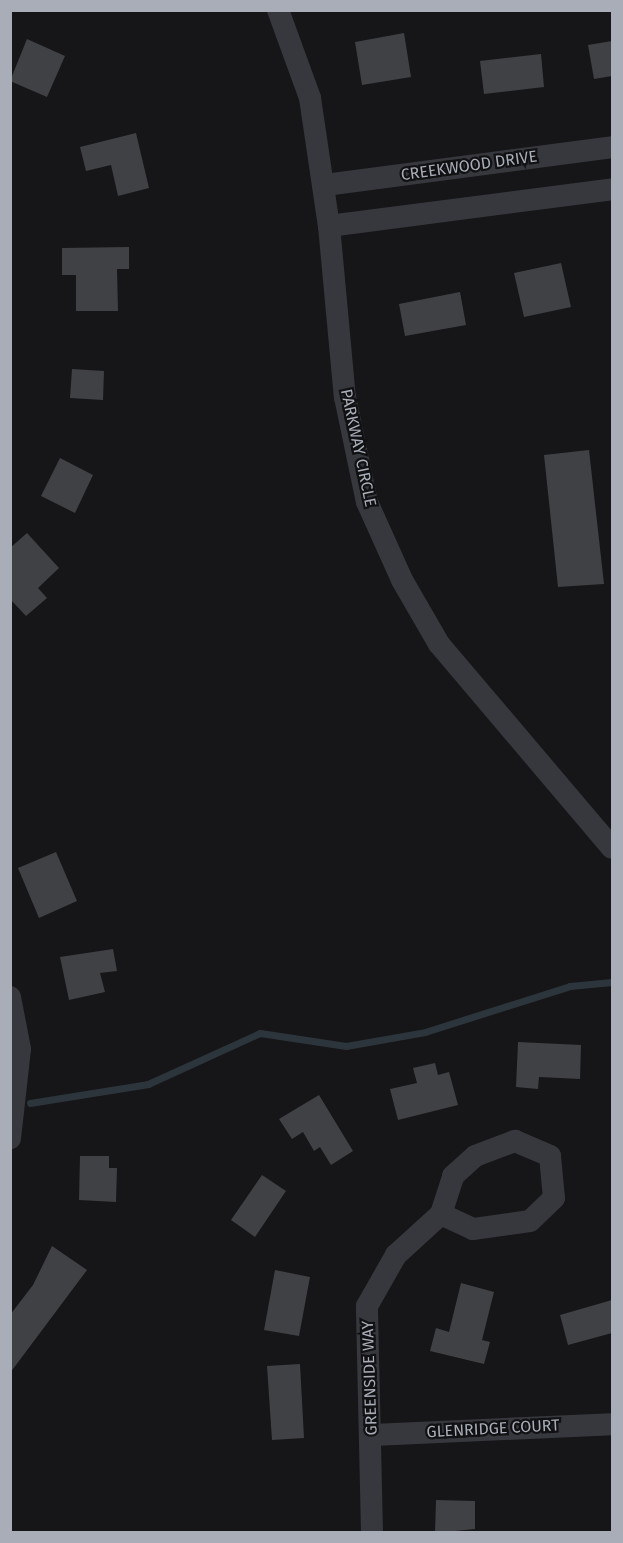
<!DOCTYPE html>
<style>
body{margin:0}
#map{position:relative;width:623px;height:1543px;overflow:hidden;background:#161618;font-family:"Fira Sans",sans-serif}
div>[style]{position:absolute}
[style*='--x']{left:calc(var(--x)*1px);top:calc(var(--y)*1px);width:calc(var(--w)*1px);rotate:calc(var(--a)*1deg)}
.stream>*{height:7px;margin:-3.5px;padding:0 3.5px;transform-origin:3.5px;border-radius:3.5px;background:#2c353c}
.building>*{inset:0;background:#404145}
.minor>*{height:22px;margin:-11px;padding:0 11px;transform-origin:11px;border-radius:11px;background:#37383d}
span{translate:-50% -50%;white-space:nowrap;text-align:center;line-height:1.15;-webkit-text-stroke:4.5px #111113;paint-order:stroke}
.street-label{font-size:16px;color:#a8adb8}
.frame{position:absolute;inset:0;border:12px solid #a8adb8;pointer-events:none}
</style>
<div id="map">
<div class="stream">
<i style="--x:30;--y:1103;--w:120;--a:-9.1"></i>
<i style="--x:148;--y:1084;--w:123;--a:-24.5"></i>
<i style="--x:260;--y:1033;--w:87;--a:8.6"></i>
<i style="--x:346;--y:1046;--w:80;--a:-10"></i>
<i style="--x:425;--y:1032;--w:152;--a:-17.6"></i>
<i style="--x:570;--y:986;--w:42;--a:-5.4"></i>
</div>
<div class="building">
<i style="clip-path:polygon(404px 33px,411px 77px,362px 85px,355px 42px)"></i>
<i style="clip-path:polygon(27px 39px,65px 56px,47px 97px,10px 81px)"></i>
<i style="clip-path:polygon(612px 41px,612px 76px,594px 79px,588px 45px)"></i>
<i style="clip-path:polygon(541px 54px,544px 87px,484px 94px,480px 61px)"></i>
<i style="clip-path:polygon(136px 133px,149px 188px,118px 196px,111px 165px,86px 171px,80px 147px)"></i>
<i style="clip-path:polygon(129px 247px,129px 269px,117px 269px,118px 311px,76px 311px,76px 275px,62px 275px,62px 248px)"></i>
<i style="clip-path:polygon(561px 263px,571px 307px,524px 317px,514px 273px)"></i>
<i style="clip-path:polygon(460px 292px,466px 325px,405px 336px,399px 304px)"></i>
<i style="clip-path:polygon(72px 369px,104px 371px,103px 400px,70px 398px)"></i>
<i style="clip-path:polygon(589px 450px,604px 584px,558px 587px,544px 455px)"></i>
<i style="clip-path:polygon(60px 458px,93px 475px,75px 513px,41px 496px)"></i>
<i style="clip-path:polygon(27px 533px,59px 568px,38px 588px,47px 598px,26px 616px,10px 599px,10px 548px)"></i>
<i style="clip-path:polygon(56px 852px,77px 901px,39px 918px,18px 868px)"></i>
<i style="clip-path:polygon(113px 949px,117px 971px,100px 973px,105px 992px,69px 1000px,60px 957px)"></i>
<i style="clip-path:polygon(518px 1042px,581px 1045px,580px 1079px,539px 1077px,538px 1089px,516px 1087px)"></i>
<i style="clip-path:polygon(435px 1063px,438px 1075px,449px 1072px,458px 1105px,398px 1120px,390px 1089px,417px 1083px,413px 1068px)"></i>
<i style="clip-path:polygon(319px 1095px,353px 1151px,331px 1165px,320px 1147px,314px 1151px,303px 1132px,292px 1139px,279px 1119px)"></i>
<i style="clip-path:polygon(80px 1156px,109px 1156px,109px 1168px,117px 1168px,116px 1202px,79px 1200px)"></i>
<i style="clip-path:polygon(262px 1175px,286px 1191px,255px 1237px,231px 1220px)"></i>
<i style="clip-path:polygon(52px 1246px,87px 1270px,10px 1373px,10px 1315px,33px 1285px)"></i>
<i style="clip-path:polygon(275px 1270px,310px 1277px,299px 1336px,264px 1330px)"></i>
<i style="clip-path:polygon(461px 1283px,494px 1292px,482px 1340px,490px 1342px,484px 1364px,430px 1351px,436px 1328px,449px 1332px)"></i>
<i style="clip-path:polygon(612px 1300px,612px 1333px,568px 1345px,560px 1315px)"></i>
<i style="clip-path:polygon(300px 1364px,304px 1438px,272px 1440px,267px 1366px)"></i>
<i style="clip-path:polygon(436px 1500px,475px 1501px,475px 1529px,435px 1533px)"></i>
</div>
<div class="minor">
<i style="--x:278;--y:10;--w:94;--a:70"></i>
<i style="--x:310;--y:98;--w:129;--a:81.6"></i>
<i style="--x:329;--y:226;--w:172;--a:84.7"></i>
<i style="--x:345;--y:397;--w:107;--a:78.2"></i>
<i style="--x:367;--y:502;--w:85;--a:65.8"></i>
<i style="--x:402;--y:580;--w:74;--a:60"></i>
<i style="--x:439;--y:644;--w:267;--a:49.7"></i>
<i style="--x:325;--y:185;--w:290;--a:-7.5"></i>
<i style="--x:329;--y:226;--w:285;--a:-7.4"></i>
<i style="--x:10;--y:997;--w:53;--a:79.1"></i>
<i style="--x:20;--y:1049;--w:90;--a:96.4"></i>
<i style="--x:515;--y:1141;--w:38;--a:23"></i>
<i style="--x:550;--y:1156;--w:42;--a:84.6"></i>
<i style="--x:554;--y:1198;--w:33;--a:136"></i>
<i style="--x:530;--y:1221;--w:58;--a:172"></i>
<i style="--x:473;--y:1229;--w:35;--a:-155"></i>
<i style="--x:441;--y:1214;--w:40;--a:-72"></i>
<i style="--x:453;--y:1176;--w:30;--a:-42"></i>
<i style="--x:475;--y:1156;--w:43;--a:-20.6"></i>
<i style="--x:373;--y:1435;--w:239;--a:-2.6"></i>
<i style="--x:372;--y:1532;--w:226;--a:-91.3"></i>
<i style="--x:367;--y:1306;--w:59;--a:-60.4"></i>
<i style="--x:396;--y:1255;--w:61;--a:-42.3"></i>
</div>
<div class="street-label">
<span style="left:469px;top:166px;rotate:-8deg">CREEKWOOD DRIVE</span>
<span style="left:358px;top:448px;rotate:78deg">PARKWAY CIRCLE</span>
<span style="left:370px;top:1378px;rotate:-92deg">GREENSIDE WAY</span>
<span style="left:493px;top:1429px;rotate:-3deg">GLENRIDGE COURT</span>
</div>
<div class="frame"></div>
</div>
